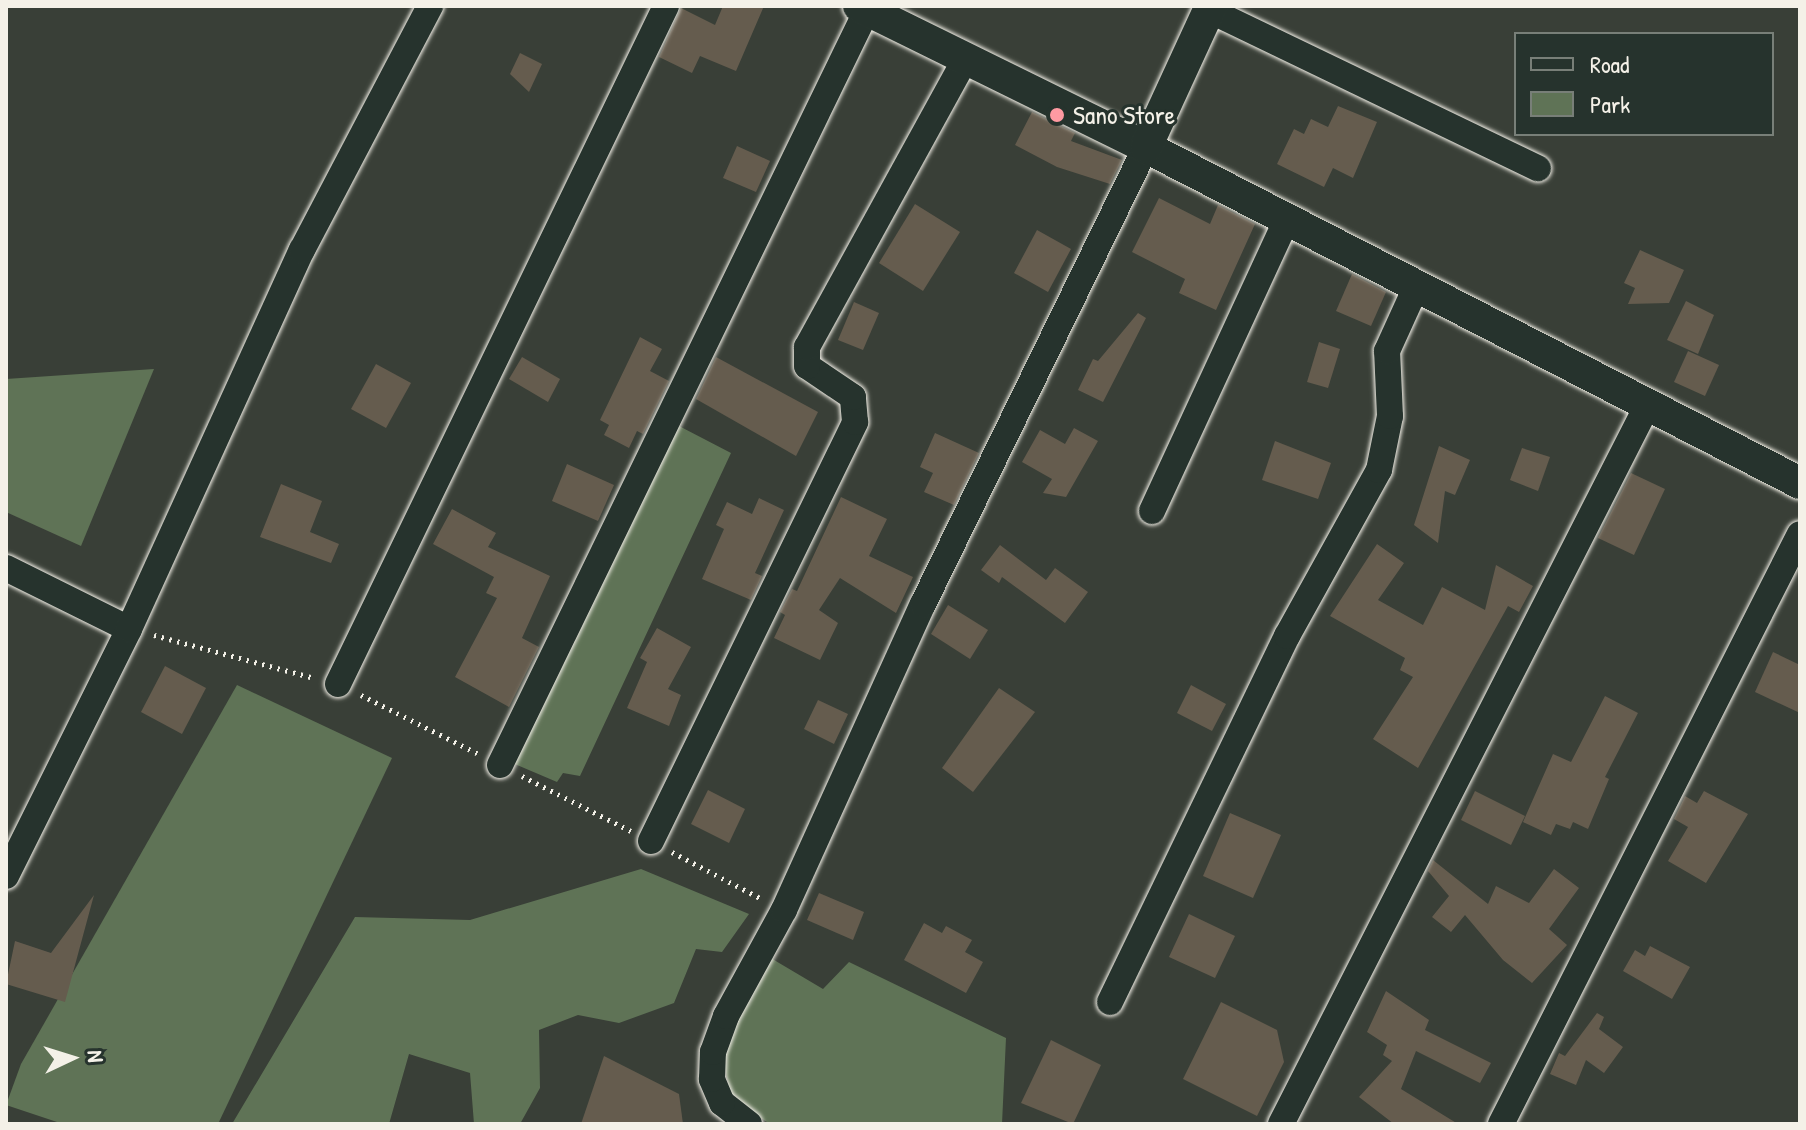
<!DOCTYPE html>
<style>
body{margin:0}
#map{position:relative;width:1806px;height:1130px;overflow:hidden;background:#393f37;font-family:"Patrick Hand",sans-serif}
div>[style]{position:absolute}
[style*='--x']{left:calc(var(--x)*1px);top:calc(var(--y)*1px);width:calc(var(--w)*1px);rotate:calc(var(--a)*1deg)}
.green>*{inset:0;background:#5f7356}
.building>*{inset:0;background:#655c4e}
.path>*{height:5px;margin-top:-2.5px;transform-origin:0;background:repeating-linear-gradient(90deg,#f4f1e8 0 2px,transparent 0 8px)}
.roads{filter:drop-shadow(0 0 2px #f4f1e8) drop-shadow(0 0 2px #f4f1e8)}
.minor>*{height:26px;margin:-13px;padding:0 13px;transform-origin:13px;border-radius:13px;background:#26332d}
.tertiary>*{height:32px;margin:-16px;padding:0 16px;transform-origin:16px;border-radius:16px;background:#26332d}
.dots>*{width:22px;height:22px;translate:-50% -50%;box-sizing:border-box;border:4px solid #26332d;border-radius:50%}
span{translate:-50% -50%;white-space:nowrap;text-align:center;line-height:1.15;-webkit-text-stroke:6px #26332d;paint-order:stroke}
.poi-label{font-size:26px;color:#f4f1e8}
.left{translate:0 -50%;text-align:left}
.frame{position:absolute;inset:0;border:8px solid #f4f1e8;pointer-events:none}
.legend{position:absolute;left:1514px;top:32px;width:260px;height:104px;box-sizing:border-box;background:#26332d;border:2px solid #787f78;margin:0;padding:10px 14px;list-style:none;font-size:24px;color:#f4f1e8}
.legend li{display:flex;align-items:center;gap:16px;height:40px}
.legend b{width:40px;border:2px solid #787f78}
.north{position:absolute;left:32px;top:1018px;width:80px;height:80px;-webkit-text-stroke:6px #26332d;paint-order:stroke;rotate:86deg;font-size:22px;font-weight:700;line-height:32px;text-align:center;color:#f4f1e8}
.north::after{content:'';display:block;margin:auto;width:28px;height:36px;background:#f4f1e8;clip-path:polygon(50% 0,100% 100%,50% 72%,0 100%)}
</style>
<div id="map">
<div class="green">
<i style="clip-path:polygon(154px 369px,81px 546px,6px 512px,6px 379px)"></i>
<i style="clip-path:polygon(679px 426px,731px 453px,580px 776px,563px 773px,557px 782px,510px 762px)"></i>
<i style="clip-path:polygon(237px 685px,392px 758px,218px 1124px,63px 1124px,6px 1105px,21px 1064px)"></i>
<i style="clip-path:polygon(641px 869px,749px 914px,722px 952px,696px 949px,674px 1003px,619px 1023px,578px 1015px,539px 1030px,540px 1088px,520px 1124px,474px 1124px,470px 1073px,409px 1054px,389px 1124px,232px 1124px,355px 917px,470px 920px)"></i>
<i style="clip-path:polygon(769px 957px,823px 989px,849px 962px,1006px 1038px,1002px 1124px,770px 1124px,761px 1118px,730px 1094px,722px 1051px)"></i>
</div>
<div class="building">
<i style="clip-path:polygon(723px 6px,764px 6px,736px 71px,700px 56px,692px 73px,659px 57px,681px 8px,715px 25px)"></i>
<i style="clip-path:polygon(520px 53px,542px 64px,529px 92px,510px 74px)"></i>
<i style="clip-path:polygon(1338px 106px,1377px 122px,1353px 178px,1333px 168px,1324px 187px,1277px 164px,1294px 129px,1304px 134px,1311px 119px,1328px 127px)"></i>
<i style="clip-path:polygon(1032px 112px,1075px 133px,1071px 141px,1122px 160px,1110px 184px,1057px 167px,1015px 145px)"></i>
<i style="clip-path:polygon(737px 146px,770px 161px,756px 192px,723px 178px)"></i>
<i style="clip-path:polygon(1159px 198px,1210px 224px,1218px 205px,1255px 224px,1216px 310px,1179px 293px,1185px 279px,1132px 252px)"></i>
<i style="clip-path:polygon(915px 204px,960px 232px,923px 291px,879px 263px)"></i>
<i style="clip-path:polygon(1037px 230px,1071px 249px,1048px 292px,1014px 273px)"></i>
<i style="clip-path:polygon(1640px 250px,1684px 270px,1669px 303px,1628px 304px,1635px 288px,1624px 283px)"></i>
<i style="clip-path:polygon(1352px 274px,1386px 292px,1371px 326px,1336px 311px)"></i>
<i style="clip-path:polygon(1686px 301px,1714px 315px,1698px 354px,1667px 340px)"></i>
<i style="clip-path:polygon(854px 302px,879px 313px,863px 350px,838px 340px)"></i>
<i style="clip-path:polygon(1138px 313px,1146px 318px,1103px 402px,1078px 390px,1093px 359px,1098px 361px)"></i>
<i style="clip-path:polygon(640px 337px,662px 349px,650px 371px,669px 381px,643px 434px,637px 431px,629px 448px,604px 435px,609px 425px,600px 420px)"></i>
<i style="clip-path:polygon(1319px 342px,1340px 349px,1328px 388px,1307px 382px)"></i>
<i style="clip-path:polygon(1688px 351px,1719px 365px,1705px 396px,1674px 382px)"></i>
<i style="clip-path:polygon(522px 357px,560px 379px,548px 402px,509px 379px)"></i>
<i style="clip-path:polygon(716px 357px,818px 412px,796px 456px,696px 399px)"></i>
<i style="clip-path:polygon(376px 364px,411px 383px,386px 428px,351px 409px)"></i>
<i style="clip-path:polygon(1074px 428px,1098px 441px,1066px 497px,1043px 493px,1052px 479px,1022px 462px,1040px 430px,1065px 444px)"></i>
<i style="clip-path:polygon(935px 433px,979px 453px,954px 505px,924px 492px,933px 473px,920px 467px)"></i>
<i style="clip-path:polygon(1275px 441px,1331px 463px,1318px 499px,1262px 480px)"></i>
<i style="clip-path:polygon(1439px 446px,1470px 460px,1455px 495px,1445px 491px,1438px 543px,1414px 525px)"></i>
<i style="clip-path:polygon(1522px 448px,1550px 457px,1538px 491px,1510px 480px)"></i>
<i style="clip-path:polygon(567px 464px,614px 485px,598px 521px,552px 501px)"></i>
<i style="clip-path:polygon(1631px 473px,1665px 489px,1634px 555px,1598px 538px)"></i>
<i style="clip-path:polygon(281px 484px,322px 501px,310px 532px,339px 544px,331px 563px,260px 537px)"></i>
<i style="clip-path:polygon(841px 497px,887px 519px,869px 556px,913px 577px,896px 613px,840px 578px,819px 610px,838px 623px,820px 660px,774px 638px,785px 615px,780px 612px,792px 589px,797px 591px)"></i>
<i style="clip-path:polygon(759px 498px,784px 510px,755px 573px,762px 576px,751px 600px,702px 579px,724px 529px,716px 525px,727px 502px,752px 514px)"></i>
<i style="clip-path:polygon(452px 509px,496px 533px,488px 547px,550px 576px,522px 638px,539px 647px,509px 707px,455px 677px,497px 598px,486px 593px,494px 577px,433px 544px)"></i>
<i style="clip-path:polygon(1377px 544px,1404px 563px,1378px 600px,1423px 625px,1442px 587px,1485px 610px,1496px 565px,1533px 586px,1519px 612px,1508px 606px,1418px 768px,1373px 739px,1413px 677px,1400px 670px,1405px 658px,1330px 616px)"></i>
<i style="clip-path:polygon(1000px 545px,1046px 580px,1055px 568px,1088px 592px,1065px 623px,1002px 577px,999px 583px,981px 570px)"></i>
<i style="clip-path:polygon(948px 605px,988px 630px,970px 659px,931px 634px)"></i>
<i style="clip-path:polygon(657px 628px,691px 647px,668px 689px,681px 695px,669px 726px,627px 708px,647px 662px,640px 658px)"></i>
<i style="clip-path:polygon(1773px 652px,1800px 665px,1800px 713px,1755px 692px)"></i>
<i style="clip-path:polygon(165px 666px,206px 688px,182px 734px,141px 712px)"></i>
<i style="clip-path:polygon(1191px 685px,1226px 704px,1212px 731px,1177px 713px)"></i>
<i style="clip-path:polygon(999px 688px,1035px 712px,973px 792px,942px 768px)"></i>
<i style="clip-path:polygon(1605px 696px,1638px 713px,1605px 777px,1609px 779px,1588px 829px,1573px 822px,1570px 829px,1556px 824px,1551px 835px,1523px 822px,1553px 754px,1571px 762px)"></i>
<i style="clip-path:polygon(818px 700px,848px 714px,834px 744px,804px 729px)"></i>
<i style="clip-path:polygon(708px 790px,745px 809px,729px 843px,691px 824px)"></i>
<i style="clip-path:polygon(1475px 791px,1525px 816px,1511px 845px,1461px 820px)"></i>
<i style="clip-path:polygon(1704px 791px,1748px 814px,1706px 883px,1668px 861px,1688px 827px,1674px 819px,1685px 796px,1697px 803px)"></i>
<i style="clip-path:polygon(1230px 813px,1281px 835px,1253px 898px,1203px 876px)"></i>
<i style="clip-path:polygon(1433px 860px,1488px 904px,1496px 886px,1529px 903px,1554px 869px,1579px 888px,1549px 929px,1567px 945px,1532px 983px,1503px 960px,1465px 915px,1451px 932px,1432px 917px,1449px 896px,1428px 871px)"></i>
<i style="clip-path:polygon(819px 893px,864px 912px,853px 940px,807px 920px)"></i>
<i style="clip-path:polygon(94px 895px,65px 1002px,6px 984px,15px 941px,51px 953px)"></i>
<i style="clip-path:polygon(1189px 914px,1235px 936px,1215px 978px,1169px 957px)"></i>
<i style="clip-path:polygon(924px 923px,942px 933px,946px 926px,972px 940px,965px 952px,983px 962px,966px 993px,904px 960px)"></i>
<i style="clip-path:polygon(1650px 946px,1690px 967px,1672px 999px,1623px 971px,1635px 950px,1645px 956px)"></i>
<i style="clip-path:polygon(1386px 991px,1429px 1020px,1425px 1030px,1491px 1063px,1480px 1083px,1416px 1051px,1401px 1089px,1458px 1124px,1394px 1124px,1359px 1097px,1392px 1061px,1383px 1055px,1387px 1045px,1367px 1032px)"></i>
<i style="clip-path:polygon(1221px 1002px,1277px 1030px,1284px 1062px,1257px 1116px,1183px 1079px)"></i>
<i style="clip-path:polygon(1597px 1013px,1604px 1017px,1599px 1029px,1623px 1047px,1604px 1073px,1586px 1060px,1576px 1085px,1550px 1074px,1559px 1053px,1565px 1056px)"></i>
<i style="clip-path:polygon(1051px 1040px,1101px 1065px,1073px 1124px,1021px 1103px)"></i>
<i style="clip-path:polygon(604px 1056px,679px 1094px,683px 1124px,581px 1124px)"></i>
</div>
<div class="path">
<i style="--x:154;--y:635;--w:166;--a:15"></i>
<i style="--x:361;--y:695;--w:130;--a:26.6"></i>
<i style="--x:522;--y:776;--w:122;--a:26.8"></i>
<i style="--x:672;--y:852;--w:102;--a:27.6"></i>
</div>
<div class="roads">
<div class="minor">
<i style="--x:1209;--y:10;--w:365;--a:25.7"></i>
<i style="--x:1152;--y:511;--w:322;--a:-65.2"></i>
<i style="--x:6;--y:568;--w:137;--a:26.4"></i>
<i style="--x:338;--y:684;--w:753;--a:-64.18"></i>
<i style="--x:500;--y:765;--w:839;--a:-64.08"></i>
<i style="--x:651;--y:841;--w:466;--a:-64"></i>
<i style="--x:855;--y:422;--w:25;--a:-95"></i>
<i style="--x:853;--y:397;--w:55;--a:-146"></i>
<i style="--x:807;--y:366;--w:19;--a:-90"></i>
<i style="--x:807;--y:347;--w:328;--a:-61.2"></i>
<i style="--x:6;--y:876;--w:276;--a:-63.5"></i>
<i style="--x:129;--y:629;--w:417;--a:-65.5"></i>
<i style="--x:302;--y:250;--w:276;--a:-62.3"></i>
<i style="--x:1110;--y:1002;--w:407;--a:-64.2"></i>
<i style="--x:1287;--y:636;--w:190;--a:-61"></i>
<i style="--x:1379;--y:470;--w:55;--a:-78.5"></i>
<i style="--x:1390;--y:416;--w:65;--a:-92.6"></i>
<i style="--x:1387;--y:351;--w:72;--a:-65.6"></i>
<i style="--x:749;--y:1124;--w:34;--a:-142"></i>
<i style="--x:722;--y:1103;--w:26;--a:-113"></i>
<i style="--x:712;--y:1079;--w:27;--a:-88"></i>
<i style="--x:713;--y:1052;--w:38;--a:-70"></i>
<i style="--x:726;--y:1016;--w:121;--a:-61.3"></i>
<i style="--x:784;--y:910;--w:336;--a:-65.6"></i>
<i style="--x:923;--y:604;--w:509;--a:-63.99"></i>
<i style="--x:1281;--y:1124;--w:808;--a:-62.99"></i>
<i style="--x:1501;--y:1124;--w:661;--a:-63.13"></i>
</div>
<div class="tertiary">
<i style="--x:859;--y:6;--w:320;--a:26.2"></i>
<i style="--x:1146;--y:147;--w:735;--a:27.19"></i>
<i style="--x:1146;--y:147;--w:155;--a:-65.3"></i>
</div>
</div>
<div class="dots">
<i style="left:1057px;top:115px;background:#ff9aa2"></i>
</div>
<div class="poi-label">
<span class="left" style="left:1073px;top:115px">Sano Store</span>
</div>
<div class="frame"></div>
<ul class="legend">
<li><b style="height:10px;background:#26332d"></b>Road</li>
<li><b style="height:22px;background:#5f7356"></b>Park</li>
</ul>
<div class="north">N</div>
</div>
